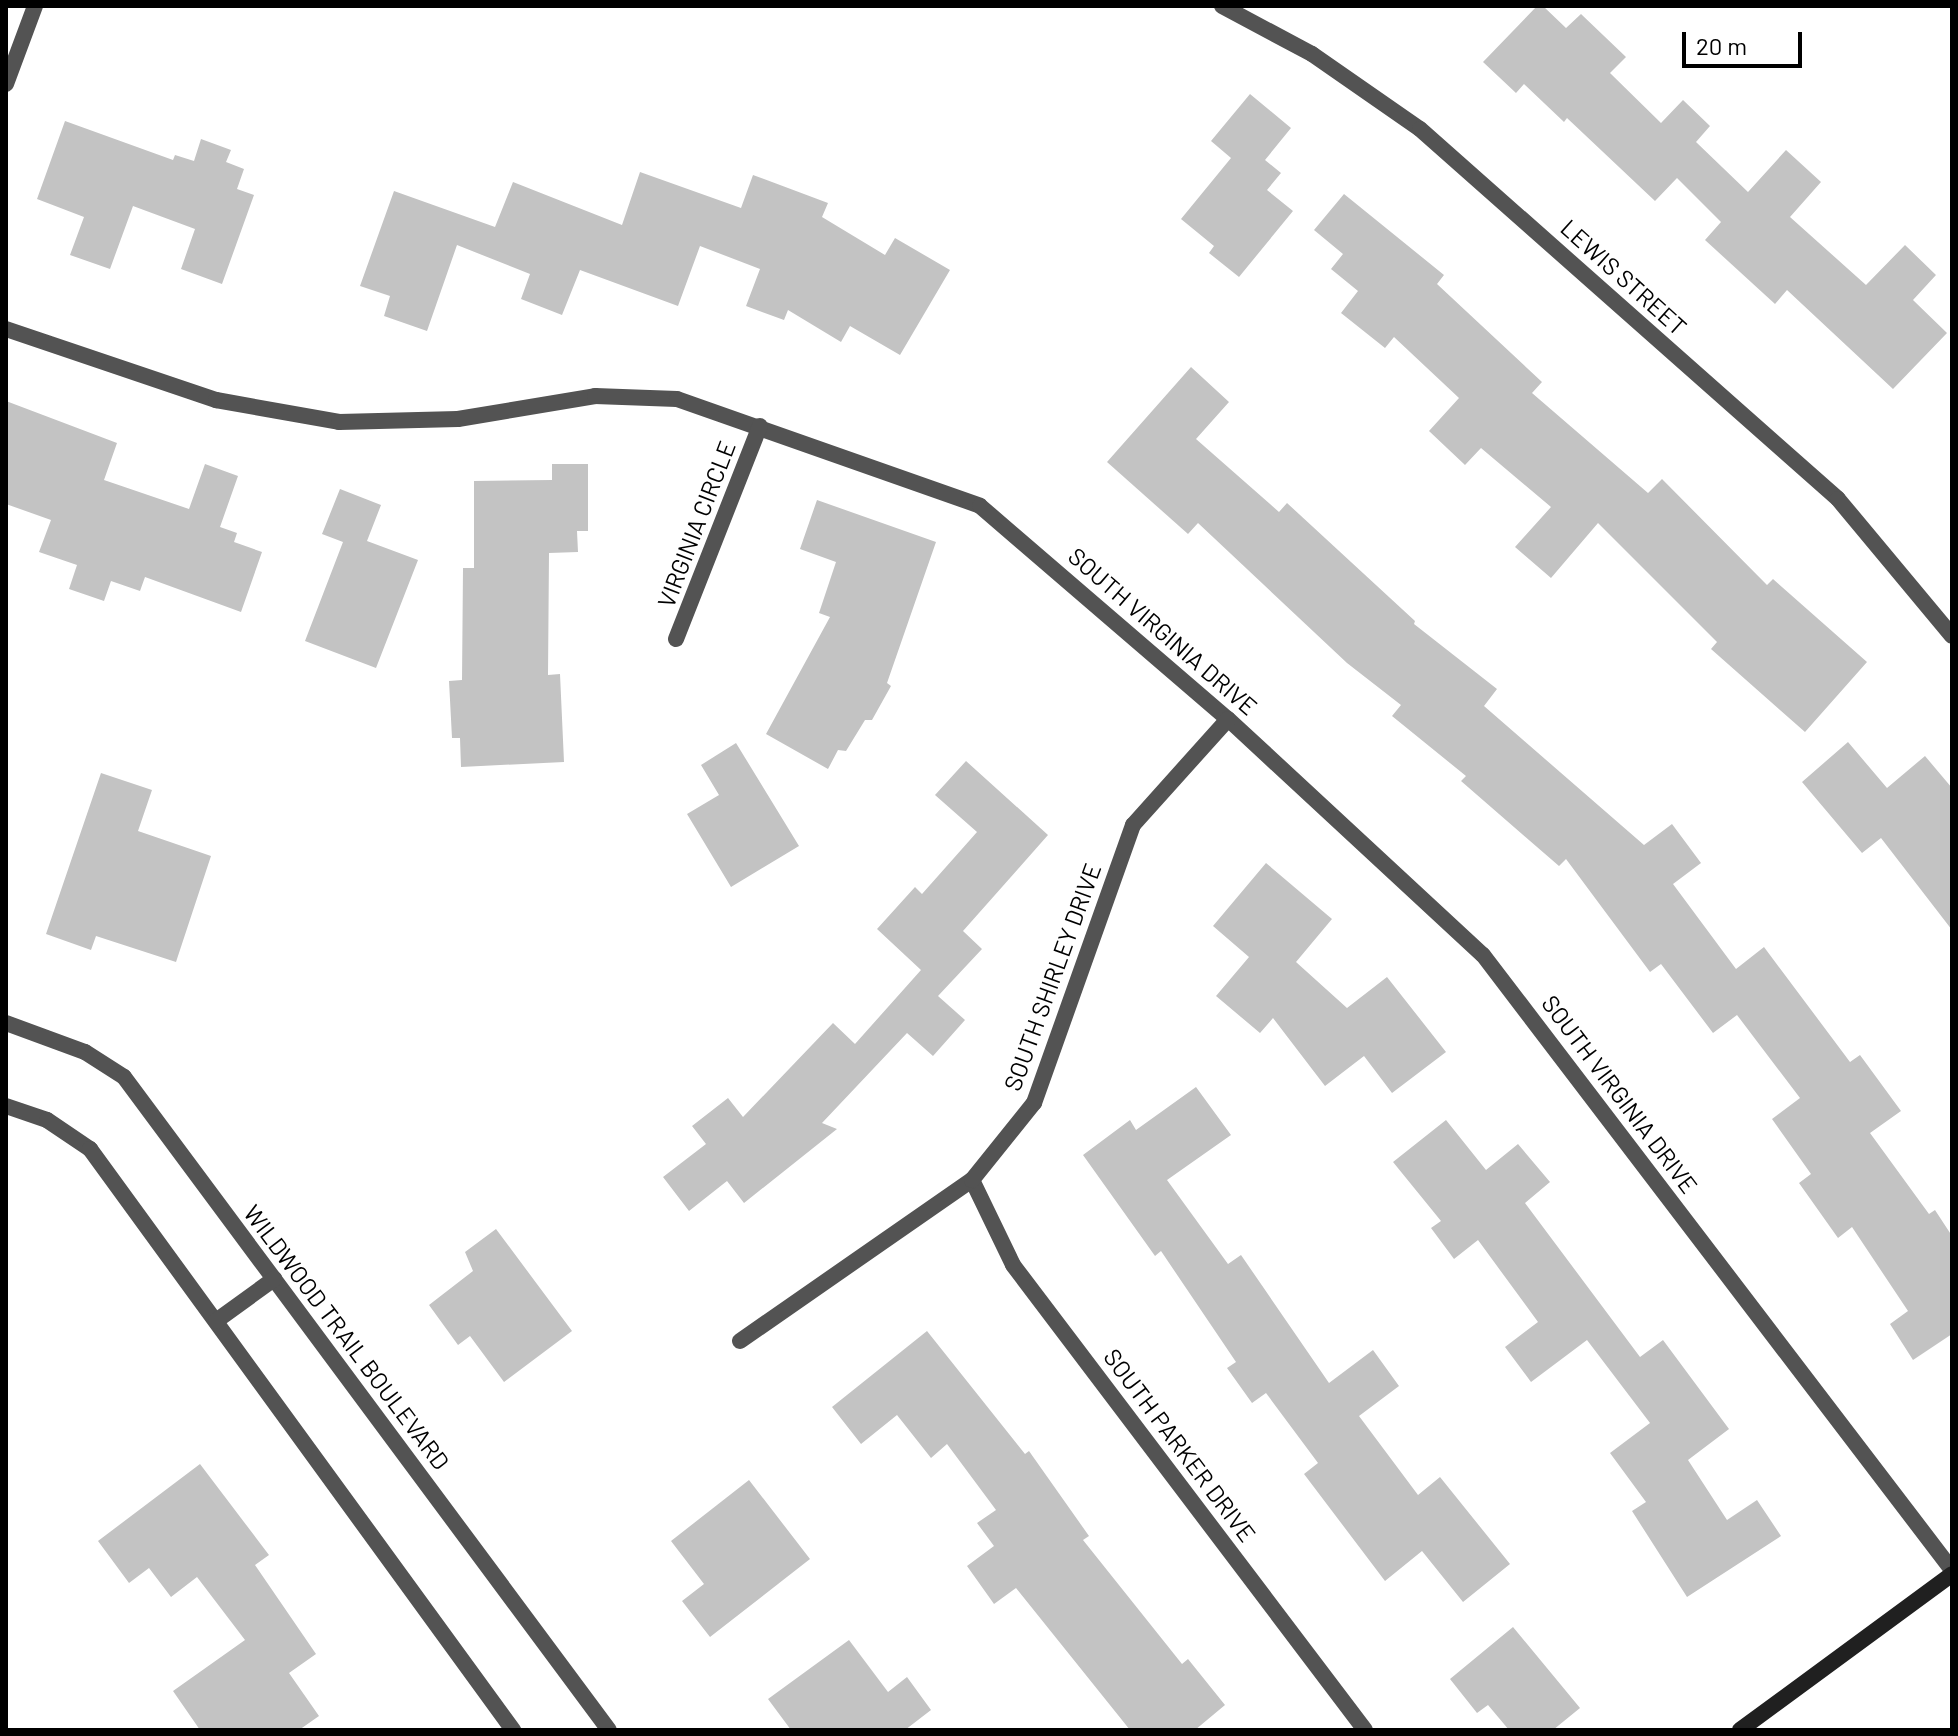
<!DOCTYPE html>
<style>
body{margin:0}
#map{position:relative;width:1958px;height:1736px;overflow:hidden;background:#fff;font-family:Barlow,sans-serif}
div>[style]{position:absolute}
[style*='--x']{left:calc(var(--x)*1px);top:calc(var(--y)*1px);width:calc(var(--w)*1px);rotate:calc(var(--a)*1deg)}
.building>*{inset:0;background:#c3c3c3}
.street>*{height:16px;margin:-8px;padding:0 8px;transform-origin:8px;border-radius:8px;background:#535353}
.secondary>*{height:16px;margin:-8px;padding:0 8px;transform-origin:8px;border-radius:8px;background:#202020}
span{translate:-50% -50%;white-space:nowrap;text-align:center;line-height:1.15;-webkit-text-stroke:6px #fff;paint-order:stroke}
.street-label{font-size:24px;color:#000}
.frame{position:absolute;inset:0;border:8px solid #000;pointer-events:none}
.scale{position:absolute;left:1682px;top:32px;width:120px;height:36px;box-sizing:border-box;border:4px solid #000;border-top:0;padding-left:10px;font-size:24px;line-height:28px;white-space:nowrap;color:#000;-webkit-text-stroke:6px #fff;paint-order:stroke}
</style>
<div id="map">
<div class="building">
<i style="clip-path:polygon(1537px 6px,1543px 6px,1566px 28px,1581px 14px,1626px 57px,1610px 73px,1661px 123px,1683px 100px,1710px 126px,1696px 142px,1748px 192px,1786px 150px,1821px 182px,1790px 217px,1866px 285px,1905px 245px,1936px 275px,1913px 300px,1947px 333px,1893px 389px,1787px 290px,1775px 304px,1705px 240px,1721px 222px,1677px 178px,1655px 201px,1567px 118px,1564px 122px,1524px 84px,1516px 93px,1483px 62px)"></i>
<i style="clip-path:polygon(1250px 94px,1291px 128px,1265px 160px,1281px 173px,1267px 190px,1293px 211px,1239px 277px,1209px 253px,1214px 246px,1181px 219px,1231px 158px,1211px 141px)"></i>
<i style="clip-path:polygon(65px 121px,173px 160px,175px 155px,194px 161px,201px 139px,231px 150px,226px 162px,244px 169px,237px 189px,254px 195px,222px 284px,181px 269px,195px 229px,133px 206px,110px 269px,70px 255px,84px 217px,37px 199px)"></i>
<i style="clip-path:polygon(640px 172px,741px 208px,753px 175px,828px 203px,822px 217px,885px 255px,895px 238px,950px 270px,900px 355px,850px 326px,841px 342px,788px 310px,784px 320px,746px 306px,760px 269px,700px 246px,678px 306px,580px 270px,562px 315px,521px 299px,530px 274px,457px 245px,427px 331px,384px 316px,390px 296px,360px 286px,394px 191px,495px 227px,513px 182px,622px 225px)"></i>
<i style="clip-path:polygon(1344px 194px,1444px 275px,1437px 284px,1542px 382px,1532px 393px,1648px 493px,1662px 479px,1767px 585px,1773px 579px,1867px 662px,1805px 732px,1711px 649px,1717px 642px,1598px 523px,1551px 578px,1515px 547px,1551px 507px,1481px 448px,1465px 465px,1429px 431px,1459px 398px,1394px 337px,1385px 348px,1341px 313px,1358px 291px,1331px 269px,1343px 254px,1314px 230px)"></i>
<i style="clip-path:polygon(1191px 367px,1229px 402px,1196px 439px,1279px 512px,1287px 503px,1415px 621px,1414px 624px,1497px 689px,1484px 706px,1644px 845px,1672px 824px,1701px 863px,1673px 884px,1736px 969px,1764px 947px,1850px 1062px,1860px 1055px,1901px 1111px,1870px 1133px,1929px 1214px,1935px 1210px,1952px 1236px,1952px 1334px,1913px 1360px,1890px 1324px,1908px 1311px,1852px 1227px,1838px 1238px,1799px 1183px,1811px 1174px,1772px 1119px,1800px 1098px,1737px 1015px,1713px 1033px,1661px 964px,1650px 972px,1566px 859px,1559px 866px,1461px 781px,1466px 776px,1392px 716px,1401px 705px,1347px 663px,1198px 523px,1188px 534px,1107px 462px)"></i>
<i style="clip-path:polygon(6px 401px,117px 443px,104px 480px,189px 509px,205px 464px,238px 476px,220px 527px,237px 533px,234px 542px,262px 552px,241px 612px,145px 577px,140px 591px,111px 581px,104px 601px,69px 589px,77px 565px,39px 552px,51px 520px,6px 504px)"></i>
<i style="clip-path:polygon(552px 464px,588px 464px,588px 531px,577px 531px,578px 552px,549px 553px,548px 675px,560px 674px,564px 762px,461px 767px,460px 738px,452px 738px,449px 681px,462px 680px,463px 568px,474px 568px,474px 481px,552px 480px)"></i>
<i style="clip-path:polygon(340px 489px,381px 505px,367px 541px,418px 560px,376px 668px,305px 641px,343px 542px,322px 534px)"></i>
<i style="clip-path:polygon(817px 500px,936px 542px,887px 683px,891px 686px,872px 720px,865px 720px,846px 751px,838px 750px,828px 769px,766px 734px,830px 617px,819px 613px,836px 562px,800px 549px)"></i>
<i style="clip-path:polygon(1848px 742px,1887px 788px,1925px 756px,1952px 788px,1952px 930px,1881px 838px,1862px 853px,1802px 782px)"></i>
<i style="clip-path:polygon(736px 743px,799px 846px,731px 887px,687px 814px,719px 795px,701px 765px)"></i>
<i style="clip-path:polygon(966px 761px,1048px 835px,963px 931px,982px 949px,938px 996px,965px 1020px,933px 1056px,907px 1033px,822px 1123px,837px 1129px,744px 1203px,727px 1181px,689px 1211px,663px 1177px,706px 1144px,692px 1126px,728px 1098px,743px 1117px,833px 1023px,855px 1044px,921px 970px,877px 929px,915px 887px,922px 894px,977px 832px,935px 795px)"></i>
<i style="clip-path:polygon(101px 773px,152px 790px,138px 831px,211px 856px,176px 962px,96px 936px,91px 950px,46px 934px)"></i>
<i style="clip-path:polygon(1266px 863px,1332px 919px,1296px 962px,1347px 1008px,1387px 977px,1446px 1052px,1392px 1093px,1364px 1056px,1325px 1086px,1273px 1018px,1260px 1033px,1216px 996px,1249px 957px,1213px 926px)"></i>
<i style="clip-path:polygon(1196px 1087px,1231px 1135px,1167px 1180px,1228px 1264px,1241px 1255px,1329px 1383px,1373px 1350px,1399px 1386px,1359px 1416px,1418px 1495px,1440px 1477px,1510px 1564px,1463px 1602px,1422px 1551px,1385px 1581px,1304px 1474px,1318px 1463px,1266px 1393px,1252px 1403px,1227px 1368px,1236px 1362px,1161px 1251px,1155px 1256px,1083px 1155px,1130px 1120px,1136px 1130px)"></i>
<i style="clip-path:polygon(1446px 1120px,1486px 1170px,1518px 1144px,1550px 1182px,1525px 1203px,1640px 1357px,1663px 1340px,1729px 1429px,1688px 1460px,1727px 1520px,1757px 1500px,1781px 1536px,1687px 1597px,1632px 1511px,1646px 1502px,1610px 1453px,1650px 1423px,1587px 1340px,1531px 1382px,1505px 1347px,1538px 1322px,1478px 1240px,1454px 1259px,1431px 1228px,1441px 1221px,1393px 1162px)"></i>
<i style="clip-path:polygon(496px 1229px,572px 1331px,504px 1382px,470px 1336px,458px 1345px,429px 1305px,473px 1271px,465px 1252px)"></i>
<i style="clip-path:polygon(927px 1331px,1025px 1454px,1029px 1451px,1089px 1536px,1083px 1540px,1182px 1664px,1188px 1659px,1225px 1705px,1195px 1730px,1130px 1730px,1016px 1588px,994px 1604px,967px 1566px,994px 1546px,977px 1523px,996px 1510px,947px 1444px,931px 1458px,897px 1415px,861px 1444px,832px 1407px)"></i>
<i style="clip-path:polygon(200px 1464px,269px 1555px,255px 1565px,316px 1654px,289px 1673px,319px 1716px,299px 1730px,200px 1730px,173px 1691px,245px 1640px,197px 1577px,171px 1597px,149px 1568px,129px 1583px,98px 1541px)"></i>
<i style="clip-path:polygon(749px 1480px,810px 1559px,710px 1637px,682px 1601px,704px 1584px,671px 1541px)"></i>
<i style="clip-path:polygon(1513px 1627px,1580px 1708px,1553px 1730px,1509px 1730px,1488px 1705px,1477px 1713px,1450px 1679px)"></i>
<i style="clip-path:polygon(849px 1640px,888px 1692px,907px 1677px,931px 1710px,905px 1730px,791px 1730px,768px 1699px)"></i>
</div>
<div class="street">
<i style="--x:1222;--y:6;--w:102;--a:28.1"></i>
<i style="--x:1312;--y:54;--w:131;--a:34.8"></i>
<i style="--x:1420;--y:129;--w:558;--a:41.51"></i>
<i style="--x:1838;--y:499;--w:178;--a:50.2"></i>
<i style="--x:6;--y:84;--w:83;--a:-69.6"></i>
<i style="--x:6;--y:329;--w:222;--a:18.7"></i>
<i style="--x:216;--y:400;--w:125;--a:10.1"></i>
<i style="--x:339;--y:422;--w:119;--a:-1.4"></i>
<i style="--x:458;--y:419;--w:139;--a:-9.5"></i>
<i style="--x:595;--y:396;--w:82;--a:2.1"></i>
<i style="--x:677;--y:399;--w:321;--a:19.4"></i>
<i style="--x:980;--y:506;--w:327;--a:40.7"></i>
<i style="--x:1228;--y:719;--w:347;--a:42.8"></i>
<i style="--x:1483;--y:955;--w:773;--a:52.67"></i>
<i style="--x:676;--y:639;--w:229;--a:-68.5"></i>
<i style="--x:6;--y:1023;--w:84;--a:20.2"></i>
<i style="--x:85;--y:1052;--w:46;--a:32.7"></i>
<i style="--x:124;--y:1077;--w:813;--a:53.4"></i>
<i style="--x:6;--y:1106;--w:43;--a:18.9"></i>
<i style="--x:47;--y:1120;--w:52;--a:34"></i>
<i style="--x:90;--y:1149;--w:719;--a:53.94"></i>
<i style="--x:972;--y:1180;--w:94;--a:64.2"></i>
<i style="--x:1013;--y:1265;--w:583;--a:52.87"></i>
<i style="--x:216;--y:1321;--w:72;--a:-35.9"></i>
<i style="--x:740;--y:1341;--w:282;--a:-34.8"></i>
<i style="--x:972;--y:1180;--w:99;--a:-51.2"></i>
<i style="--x:1034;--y:1103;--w:295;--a:-70.4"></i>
<i style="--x:1133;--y:825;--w:142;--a:-48.1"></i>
</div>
<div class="secondary">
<i style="--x:1740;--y:1730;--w:263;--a:-36.3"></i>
</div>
<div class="street-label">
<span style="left:1624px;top:277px;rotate:42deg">LEWIS STREET</span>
<span style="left:696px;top:524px;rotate:-69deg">VIRGINIA CIRCLE</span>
<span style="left:1163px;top:631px;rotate:41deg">SOUTH VIRGINIA DRIVE</span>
<span style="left:1052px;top:977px;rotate:-70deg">SOUTH SHIRLEY DRIVE</span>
<span style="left:1620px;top:1094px;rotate:53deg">SOUTH VIRGINIA DRIVE</span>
<span style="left:347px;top:1337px;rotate:53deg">WILDWOOD TRAIL BOULEVARD</span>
<span style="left:1180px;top:1445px;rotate:53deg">SOUTH PARKER DRIVE</span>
</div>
<div class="frame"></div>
<div class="scale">20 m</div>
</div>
